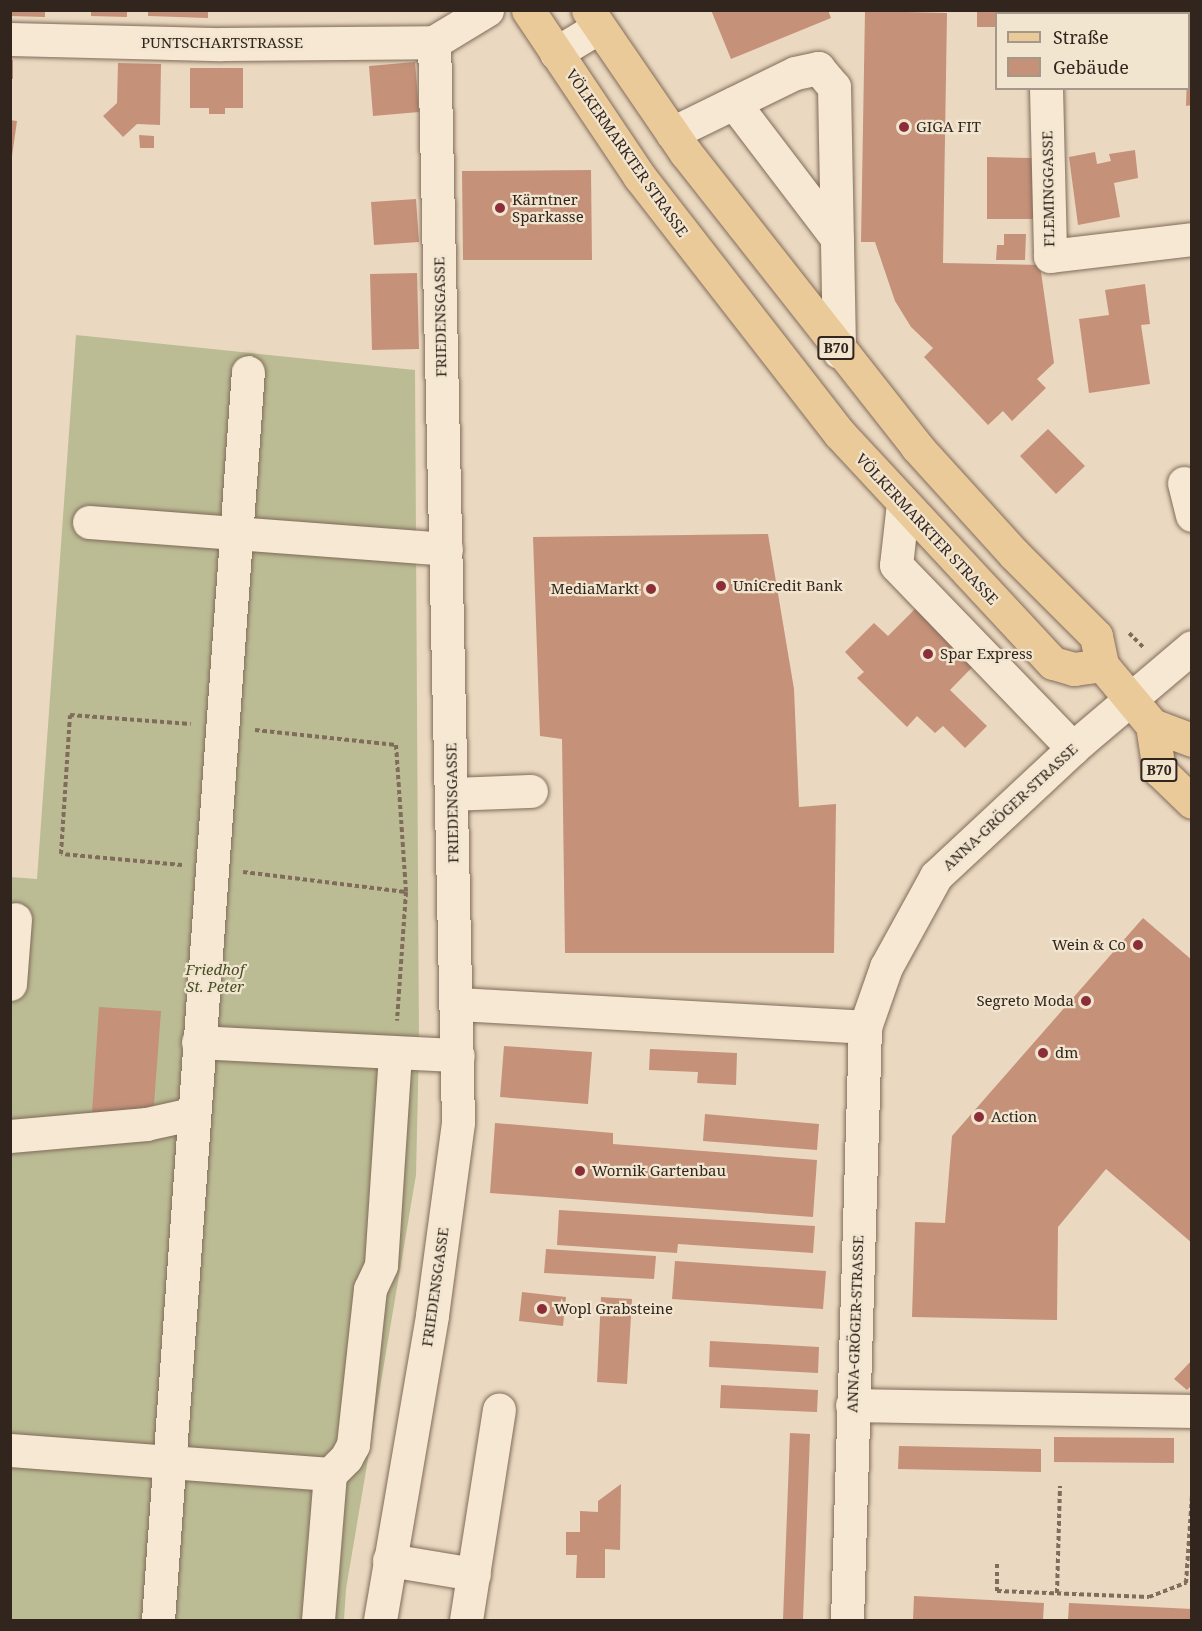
<!DOCTYPE html>
<meta charset="utf-8">
<style>
body{margin:0}
#map{position:relative;width:1202px;height:1631px;overflow:hidden;background:#ead9c0;font-family:"Noto Serif",serif}
div>[style]{position:absolute}
[style*='--x']{left:calc(var(--x)*1px);top:calc(var(--y)*1px);width:calc(var(--w)*1px);rotate:calc(var(--a)*1deg)}
.cemetery>*{inset:0;background:#bbbc94}
.building>*{inset:0;background:#c59179}
.path>*{height:4px;margin-top:-2px;transform-origin:0;background:repeating-linear-gradient(90deg,#816b5a 0 4.5px,transparent 0 7.5px)}
.roads{filter:drop-shadow(0 0 2px #816b5a) drop-shadow(0 0 2px #816b5a)}
.minor>*{height:33px;margin:-16.5px;padding:0 16.5px;transform-origin:16.5px;border-radius:16.5px;background:#f6e8d3}
.major>*{height:33px;margin:-16.5px;padding:0 16.5px;transform-origin:16.5px;border-radius:16.5px;background:#ebca9a}
.dots>*{width:16px;height:16px;translate:-50% -50%;box-sizing:border-box;border:3px solid #f2e5cf;border-radius:50%}
span{translate:-50% -50%;white-space:nowrap;text-align:center;line-height:1.15;-webkit-text-stroke:4.5px #f2e5cf;paint-order:stroke}
.shield-label span{padding:2px 4px;background:#f2e5cf;border:2px solid;border-radius:4px;-webkit-text-stroke-width:0}
.shield-label{font-size:14px;color:#32251d;font-weight:700}
.street-label{font-size:15px;color:#32251d}
.poi-label{font-size:15px;color:#32251d}
.left{translate:0 -50%;text-align:left}
.right{translate:-100% -50%;text-align:right}
.park-label{font-size:15px;color:#474d25;font-style:italic}
.frame{position:absolute;inset:0;border:12px solid #32251d;pointer-events:none}
.legend{position:absolute;left:995px;top:12px;width:195px;height:78px;box-sizing:border-box;background:#f2e5cf;border:2px solid #a59888;margin:0;padding:8px 10px;list-style:none;font-size:18px;color:#32251d}
.legend li{display:flex;align-items:center;gap:12px;height:30px}
.legend b{width:30px;border:2px solid #a59888}
</style>
<div id="map">
<div class="cemetery">
<i style="clip-path:polygon(76px 335px,415px 370px,419px 1044px,416px 1175px,346px 1589px,344px 1620px,11px 1620px,10px 877px,37px 879px)"></i>
</div>
<div class="building">
<i style="clip-path:polygon(10px 10px,45px 10px,45px 17px,10px 16px)"></i>
<i style="clip-path:polygon(91px 10px,127px 10px,127px 17px,91px 16px)"></i>
<i style="clip-path:polygon(148px 10px,208px 10px,208px 18px,148px 16px)"></i>
<i style="clip-path:polygon(711px 10px,828px 10px,831px 18px,731px 59px)"></i>
<i style="clip-path:polygon(977px 10px,1036px 10px,996px 14px,996px 27px,977px 27px)"></i>
<i style="clip-path:polygon(865px 11px,947px 13px,943px 263px,1040px 265px,1054px 363px,1037px 379px,1046px 388px,1012px 421px,1003px 411px,988px 425px,924px 357px,933px 348px,911px 327px,895px 301px,875px 242px,861px 242px)"></i>
<i style="clip-path:polygon(1188px 44px,1192px 44px,1192px 105px,1186px 106px)"></i>
<i style="clip-path:polygon(10px 60px,13px 60px,13px 79px,10px 79px)"></i>
<i style="clip-path:polygon(415px 62px,419px 112px,373px 116px,369px 66px)"></i>
<i style="clip-path:polygon(118px 63px,161px 64px,160px 125px,137px 124px,123px 137px,103px 116px,117px 103px)"></i>
<i style="clip-path:polygon(190px 68px,243px 68px,243px 108px,225px 108px,225px 114px,209px 114px,209px 108px,190px 108px)"></i>
<i style="clip-path:polygon(10px 120px,17px 121px,12px 156px,10px 156px)"></i>
<i style="clip-path:polygon(139px 135px,154px 136px,154px 148px,140px 148px)"></i>
<i style="clip-path:polygon(1135px 150px,1138px 178px,1114px 183px,1120px 217px,1078px 225px,1069px 157px,1095px 152px,1097px 164px,1111px 161px,1109px 154px)"></i>
<i style="clip-path:polygon(987px 157px,1033px 158px,1033px 219px,987px 219px)"></i>
<i style="clip-path:polygon(591px 170px,592px 260px,463px 260px,462px 171px)"></i>
<i style="clip-path:polygon(416px 199px,419px 242px,374px 245px,371px 202px)"></i>
<i style="clip-path:polygon(1004px 234px,1026px 234px,1025px 260px,996px 260px,997px 245px,1004px 245px)"></i>
<i style="clip-path:polygon(417px 273px,419px 349px,372px 350px,370px 274px)"></i>
<i style="clip-path:polygon(1145px 284px,1150px 324px,1141px 325px,1150px 384px,1089px 393px,1079px 319px,1109px 315px,1105px 290px)"></i>
<i style="clip-path:polygon(1048px 429px,1085px 466px,1056px 494px,1020px 456px)"></i>
<i style="clip-path:polygon(768px 534px,794px 689px,799px 807px,836px 804px,834px 953px,565px 953px,562px 739px,540px 736px,533px 537px)"></i>
<i style="clip-path:polygon(931px 593px,989px 650px,950px 690px,987px 726px,965px 748px,943px 726px,935px 733px,917px 716px,907px 727px,857px 678px,864px 672px,845px 652px,874px 623px,888px 636px)"></i>
<i style="clip-path:polygon(1143px 918px,1192px 960px,1192px 1243px,1106px 1169px,1058px 1227px,1057px 1320px,912px 1317px,915px 1222px,945px 1223px,952px 1136px)"></i>
<i style="clip-path:polygon(99px 1007px,161px 1011px,153px 1117px,92px 1113px)"></i>
<i style="clip-path:polygon(504px 1046px,592px 1052px,588px 1104px,500px 1097px)"></i>
<i style="clip-path:polygon(650px 1049px,737px 1053px,736px 1085px,697px 1083px,698px 1072px,649px 1070px)"></i>
<i style="clip-path:polygon(705px 1114px,819px 1124px,817px 1150px,703px 1141px)"></i>
<i style="clip-path:polygon(495px 1123px,613px 1133px,613px 1144px,817px 1160px,813px 1217px,490px 1193px)"></i>
<i style="clip-path:polygon(559px 1210px,815px 1226px,813px 1253px,678px 1244px,677px 1253px,557px 1245px)"></i>
<i style="clip-path:polygon(546px 1249px,656px 1256px,654px 1279px,544px 1273px)"></i>
<i style="clip-path:polygon(675px 1261px,826px 1271px,823px 1309px,672px 1299px)"></i>
<i style="clip-path:polygon(522px 1292px,566px 1297px,563px 1326px,519px 1321px)"></i>
<i style="clip-path:polygon(601px 1297px,632px 1299px,627px 1384px,597px 1382px)"></i>
<i style="clip-path:polygon(710px 1341px,819px 1347px,818px 1373px,709px 1367px)"></i>
<i style="clip-path:polygon(1192px 1360px,1192px 1385px,1187px 1390px,1174px 1379px)"></i>
<i style="clip-path:polygon(721px 1385px,818px 1390px,817px 1412px,720px 1408px)"></i>
<i style="clip-path:polygon(790px 1433px,810px 1434px,803px 1620px,783px 1620px)"></i>
<i style="clip-path:polygon(1054px 1437px,1174px 1438px,1174px 1463px,1054px 1462px)"></i>
<i style="clip-path:polygon(899px 1446px,1041px 1449px,1041px 1472px,898px 1469px)"></i>
<i style="clip-path:polygon(621px 1484px,620px 1550px,605px 1549px,605px 1578px,576px 1578px,577px 1555px,566px 1555px,566px 1532px,580px 1532px,580px 1511px,598px 1512px,598px 1501px)"></i>
<i style="clip-path:polygon(914px 1596px,1044px 1603px,1043px 1620px,913px 1620px)"></i>
<i style="clip-path:polygon(1069px 1603px,1192px 1609px,1192px 1620px,1068px 1620px)"></i>
</div>
<div class="path">
<i style="--x:1129;--y:633;--w:20;--a:45"></i>
<i style="--x:255;--y:730;--w:142;--a:6.1"></i>
<i style="--x:396;--y:745;--w:147;--a:86.1"></i>
<i style="--x:406;--y:892;--w:129;--a:94"></i>
<i style="--x:182;--y:865;--w:121;--a:-174.8"></i>
<i style="--x:61;--y:854;--w:139;--a:-86.3"></i>
<i style="--x:70;--y:715;--w:121;--a:4.3"></i>
<i style="--x:243;--y:872;--w:164;--a:7"></i>
<i style="--x:997;--y:1564;--w:27;--a:90"></i>
<i style="--x:997;--y:1591;--w:152;--a:2.3"></i>
<i style="--x:1149;--y:1597;--w:40;--a:-21"></i>
<i style="--x:1186;--y:1583;--w:89;--a:-86.1"></i>
<i style="--x:1057;--y:1593;--w:107;--a:-88.4"></i>
</div>
<div class="roads">
<div class="minor">
<i style="--x:10;--y:39;--w:212;--a:1.4"></i>
<i style="--x:222;--y:44;--w:212;--a:-0.5"></i>
<i style="--x:434;--y:42;--w:62;--a:-31.1"></i>
<i style="--x:556;--y:53;--w:50;--a:-31.2"></i>
<i style="--x:1046;--y:88;--w:168;--a:88.6"></i>
<i style="--x:1050;--y:256;--w:143;--a:-6.8"></i>
<i style="--x:734;--y:103;--w:170;--a:52.7"></i>
<i style="--x:672;--y:133;--w:137;--a:-26"></i>
<i style="--x:795;--y:73;--w:24;--a:-12"></i>
<i style="--x:818;--y:68;--w:25;--a:50"></i>
<i style="--x:834;--y:87;--w:265;--a:88.9"></i>
<i style="--x:1184;--y:483;--w:33;--a:76"></i>
<i style="--x:903;--y:503;--w:62;--a:96.4"></i>
<i style="--x:896;--y:565;--w:255;--a:46"></i>
<i style="--x:89;--y:522;--w:358;--a:4.3"></i>
<i style="--x:452;--y:794;--w:79;--a:-2.2"></i>
<i style="--x:10;--y:984;--w:65;--a:-85.6"></i>
<i style="--x:457;--y:1004;--w:409;--a:3.2"></i>
<i style="--x:198;--y:1042;--w:260;--a:2.9"></i>
<i style="--x:10;--y:1136;--w:137;--a:-5"></i>
<i style="--x:146;--y:1124;--w:47;--a:-12.3"></i>
<i style="--x:852;--y:1405;--w:340;--a:1"></i>
<i style="--x:10;--y:1450;--w:321;--a:4.3"></i>
<i style="--x:389;--y:1560;--w:86;--a:9.4"></i>
<i style="--x:158;--y:1620;--w:1251;--a:-85.88"></i>
<i style="--x:318;--y:1620;--w:146;--a:-85.3"></i>
<i style="--x:330;--y:1474;--w:23;--a:-45"></i>
<i style="--x:346;--y:1458;--w:15;--a:-62"></i>
<i style="--x:353;--y:1445;--w:157;--a:-83.8"></i>
<i style="--x:370;--y:1289;--w:26;--a:-65"></i>
<i style="--x:381;--y:1265;--w:213;--a:-86.2"></i>
<i style="--x:380;--y:1620;--w:309;--a:-80.3"></i>
<i style="--x:432;--y:1315;--w:195;--a:-82.3"></i>
<i style="--x:458;--y:1122;--w:1080;--a:-91.27"></i>
<i style="--x:466;--y:1620;--w:213;--a:-81.1"></i>
<i style="--x:847;--y:1620;--w:593;--a:-88.26"></i>
<i style="--x:865;--y:1027;--w:64;--a:-70.7"></i>
<i style="--x:886;--y:967;--w:104;--a:-61.2"></i>
<i style="--x:936;--y:876;--w:198;--a:-43"></i>
<i style="--x:1081;--y:741;--w:145;--a:-40.3"></i>
</div>
<div class="major">
<i style="--x:528;--y:10;--w:200;--a:56.2"></i>
<i style="--x:639;--y:176;--w:326;--a:52.1"></i>
<i style="--x:839;--y:433;--w:314;--a:47.1"></i>
<i style="--x:1053;--y:663;--w:22;--a:16"></i>
<i style="--x:1074;--y:669;--w:28;--a:-8"></i>
<i style="--x:588;--y:10;--w:173;--a:55.6"></i>
<i style="--x:686;--y:153;--w:374;--a:51.8"></i>
<i style="--x:917;--y:447;--w:144;--a:47.8"></i>
<i style="--x:1014;--y:554;--w:116;--a:45"></i>
<i style="--x:1096;--y:636;--w:30;--a:78"></i>
<i style="--x:1102;--y:665;--w:78;--a:50.2"></i>
<i style="--x:1152;--y:725;--w:43;--a:20.6"></i>
<i style="--x:1152;--y:725;--w:46;--a:81.2"></i>
<i style="--x:1159;--y:770;--w:46;--a:44.1"></i>
</div>
</div>
<div class="dots">
<i style="left:904px;top:127px;background:#8c2e38"></i>
<i style="left:500px;top:208px;background:#8c2e38"></i>
<i style="left:721px;top:586px;background:#8c2e38"></i>
<i style="left:651px;top:589px;background:#8c2e38"></i>
<i style="left:928px;top:654px;background:#8c2e38"></i>
<i style="left:1138px;top:945px;background:#8c2e38"></i>
<i style="left:1086px;top:1001px;background:#8c2e38"></i>
<i style="left:1043px;top:1053px;background:#8c2e38"></i>
<i style="left:979px;top:1117px;background:#8c2e38"></i>
<i style="left:580px;top:1171px;background:#8c2e38"></i>
<i style="left:542px;top:1309px;background:#8c2e38"></i>
</div>
<div class="shield-label">
<span style="left:836px;top:348px">B70</span>
<span style="left:1159px;top:770px">B70</span>
</div>
<div class="street-label">
<span style="left:222px;top:43px">PUNTSCHARTSTRASSE</span>
<span style="left:627px;top:153px;rotate:55deg">VÖLKERMARKTER STRASSE</span>
<span style="left:1048px;top:189px;rotate:-91deg">FLEMINGGASSE</span>
<span style="left:440px;top:317px;rotate:-91deg">FRIEDENSGASSE</span>
<span style="left:927px;top:529px;rotate:47deg">VÖLKERMARKTER STRASSE</span>
<span style="left:452px;top:803px;rotate:-91deg">FRIEDENSGASSE</span>
<span style="left:1010px;top:807px;rotate:-43deg">ANNA-GRÖGER-STRASSE</span>
<span style="left:435px;top:1287px;rotate:-82deg">FRIEDENSGASSE</span>
<span style="left:855px;top:1324px;rotate:-88deg">ANNA-GRÖGER-STRASSE</span>
</div>
<div class="poi-label">
<span class="left" style="left:916px;top:127px">GIGA FIT</span>
<span class="left" style="left:512px;top:208px">Kärntner<br>Sparkasse</span>
<span class="left" style="left:733px;top:586px">UniCredit Bank</span>
<span class="right" style="left:639px;top:589px">MediaMarkt</span>
<span class="left" style="left:940px;top:654px">Spar Express</span>
<span class="right" style="left:1126px;top:945px">Wein &amp; Co</span>
<span class="right" style="left:1074px;top:1001px">Segreto Moda</span>
<span class="left" style="left:1055px;top:1053px">dm</span>
<span class="left" style="left:991px;top:1117px">Action</span>
<span class="left" style="left:592px;top:1171px">Wornik Gartenbau</span>
<span class="left" style="left:554px;top:1309px">Wopl Grabsteine</span>
</div>
<div class="park-label">
<span style="left:215px;top:978px">Friedhof<br>St. Peter</span>
</div>
<div class="frame"></div>
<ul class="legend">
<li><b style="height:8px;background:#ebca9a"></b>Straße</li>
<li><b style="height:16px;background:#c59179"></b>Gebäude</li>
</ul>
</div>
